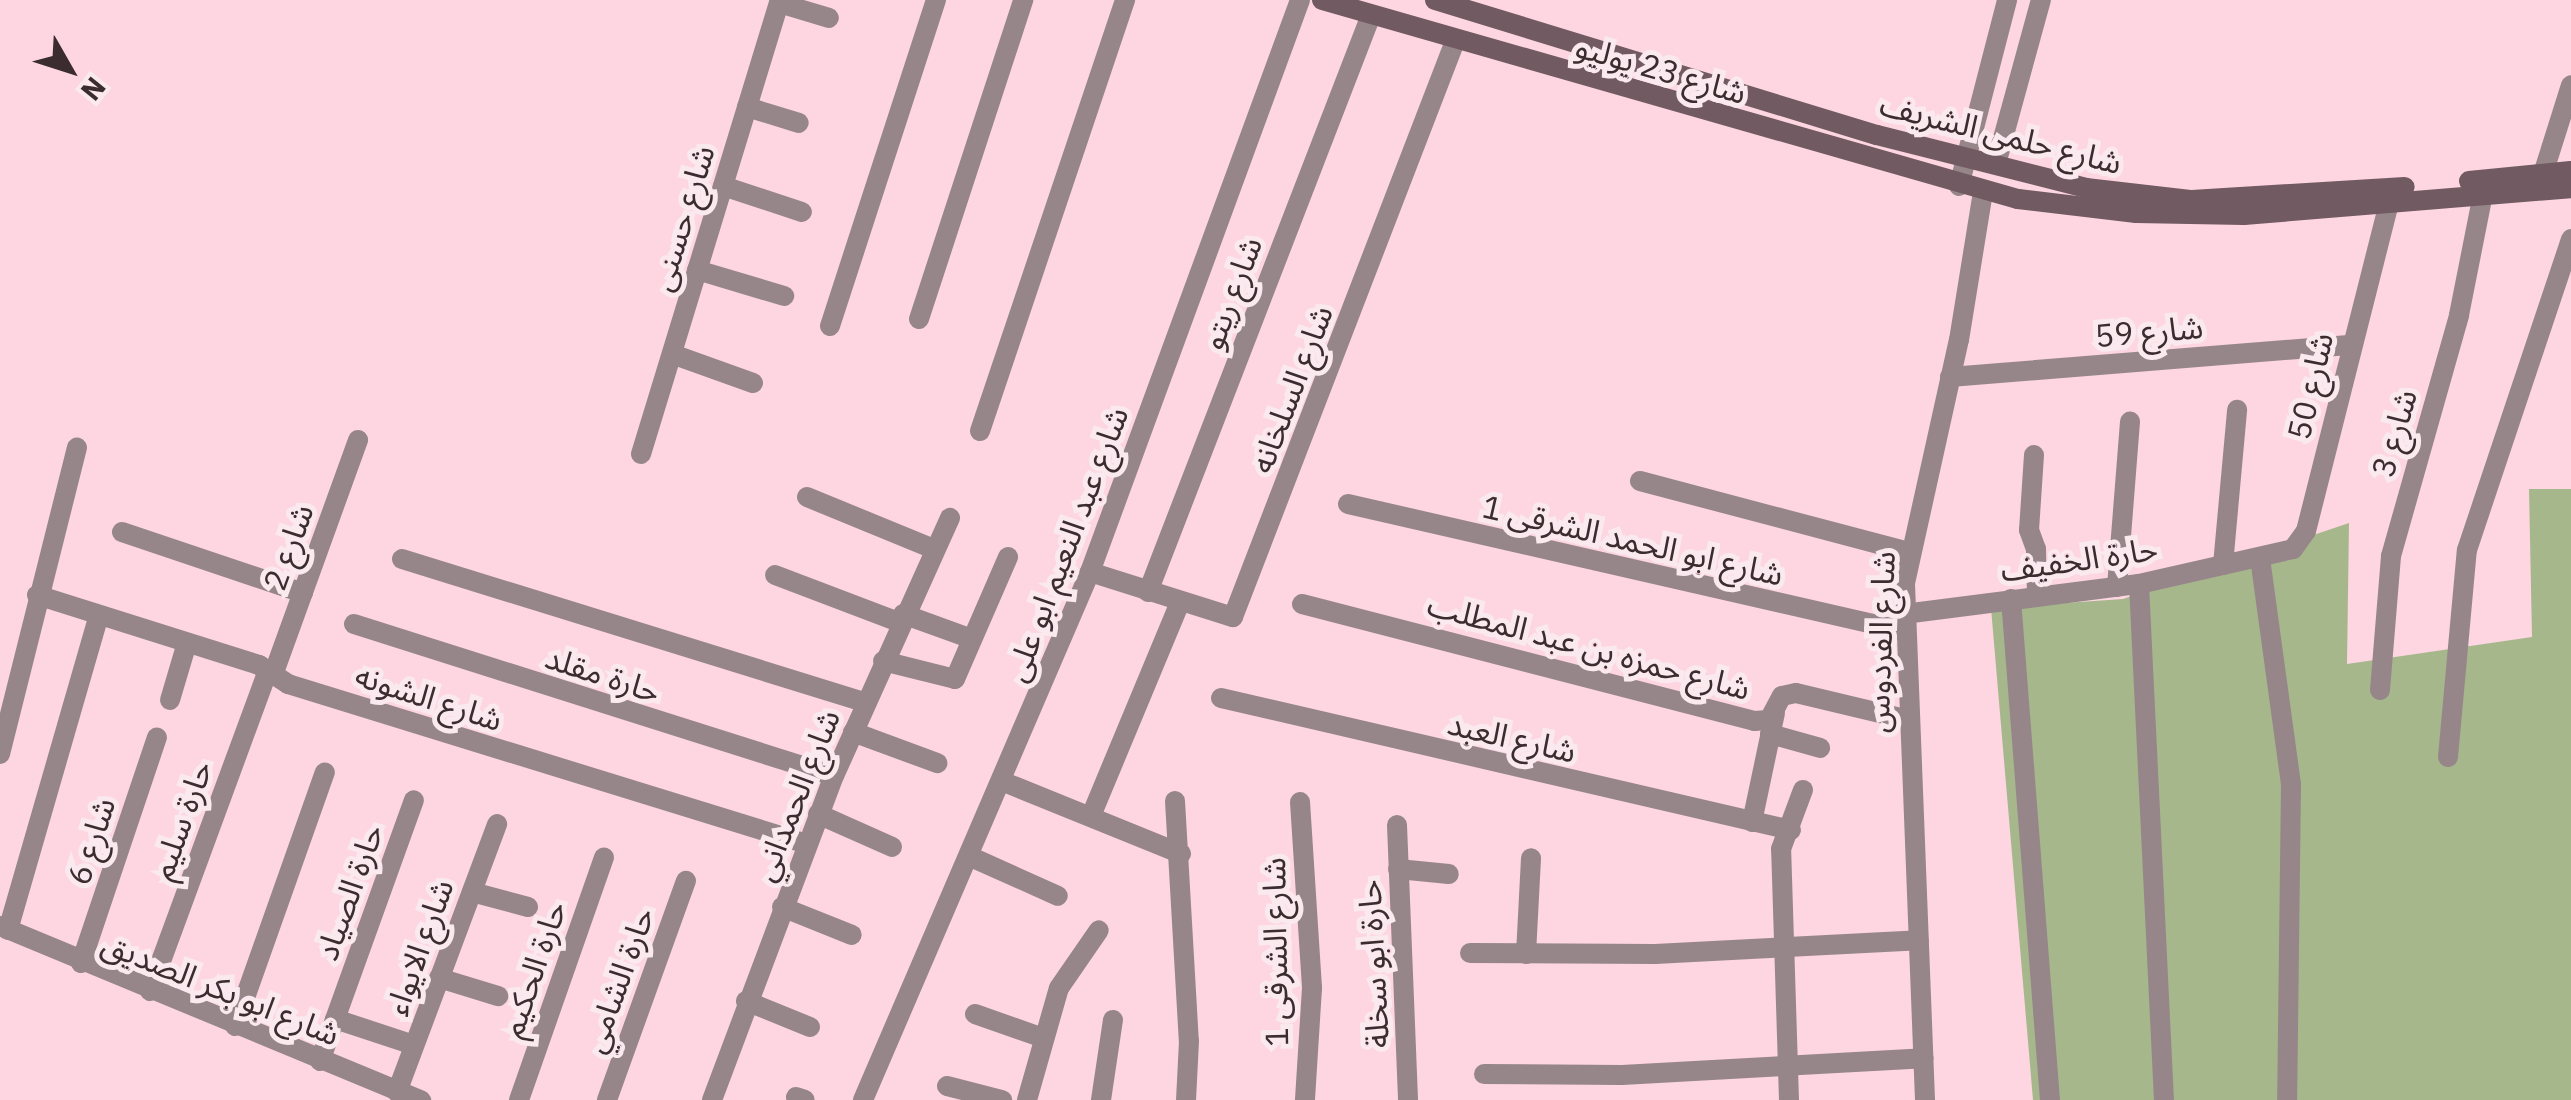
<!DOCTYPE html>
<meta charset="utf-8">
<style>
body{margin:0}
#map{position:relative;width:2571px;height:1100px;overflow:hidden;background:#fdd6e1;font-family:"IBM Plex Sans","Noto Sans Arabic",sans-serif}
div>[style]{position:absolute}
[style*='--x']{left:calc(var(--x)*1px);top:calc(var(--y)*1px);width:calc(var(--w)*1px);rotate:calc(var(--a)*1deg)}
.forest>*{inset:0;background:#a7b78c}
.street>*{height:20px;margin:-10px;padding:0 10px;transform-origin:10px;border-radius:10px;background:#96868a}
.secondary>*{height:20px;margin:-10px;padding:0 10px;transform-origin:10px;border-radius:10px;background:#715a61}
span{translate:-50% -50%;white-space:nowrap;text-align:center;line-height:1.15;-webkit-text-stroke:10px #faeaef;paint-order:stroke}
.street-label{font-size:32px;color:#3b2c30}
.north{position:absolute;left:20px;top:20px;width:100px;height:100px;-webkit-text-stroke:8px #faeaef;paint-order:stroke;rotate:129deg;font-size:28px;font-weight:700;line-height:40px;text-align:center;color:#3b2c30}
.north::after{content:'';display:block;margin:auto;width:35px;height:45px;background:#3b2c30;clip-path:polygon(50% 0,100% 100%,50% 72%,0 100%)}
</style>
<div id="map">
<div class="forest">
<i style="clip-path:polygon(2529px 489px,2571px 489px,2571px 1100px,2033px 1100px,1991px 608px,2123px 599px,2349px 523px,2347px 664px,2532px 637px)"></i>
</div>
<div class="street">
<i style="--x:779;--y:3;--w:52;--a:16.7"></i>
<i style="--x:747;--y:107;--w:54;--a:17.1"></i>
<i style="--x:1996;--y:164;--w:170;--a:-74.7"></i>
<i style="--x:2543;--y:174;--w:93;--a:-72.5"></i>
<i style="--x:723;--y:186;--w:83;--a:18.2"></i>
<i style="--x:1959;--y:186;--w:192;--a:-75.5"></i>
<i style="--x:697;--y:270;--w:91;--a:16.6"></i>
<i style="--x:919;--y:319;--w:336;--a:-71.9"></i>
<i style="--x:830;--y:326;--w:343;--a:-72"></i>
<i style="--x:672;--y:354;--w:86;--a:19.7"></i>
<i style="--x:1950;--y:377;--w:403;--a:-4.6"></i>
<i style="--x:980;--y:431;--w:455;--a:-71.4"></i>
<i style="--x:641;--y:454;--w:475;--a:-73"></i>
<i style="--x:2034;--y:455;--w:75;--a:93.8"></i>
<i style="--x:2029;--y:530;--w:20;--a:70"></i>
<i style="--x:2036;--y:549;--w:48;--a:88.8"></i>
<i style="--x:1640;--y:481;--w:278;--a:14.8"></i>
<i style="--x:807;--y:497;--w:137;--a:22.3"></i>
<i style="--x:1348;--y:504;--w:570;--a:12.87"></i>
<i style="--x:122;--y:532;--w:191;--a:18.6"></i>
<i style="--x:2260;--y:558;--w:228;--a:82.2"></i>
<i style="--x:2291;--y:784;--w:316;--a:90.7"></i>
<i style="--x:402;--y:559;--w:486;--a:17.2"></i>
<i style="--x:2223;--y:565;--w:156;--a:-84.8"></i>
<i style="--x:1090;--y:572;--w:150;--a:17.5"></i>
<i style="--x:1233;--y:617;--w:617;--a:-68.92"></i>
<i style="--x:775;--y:575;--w:133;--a:20.8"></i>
<i style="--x:2139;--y:584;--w:517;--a:87.23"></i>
<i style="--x:2117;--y:587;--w:166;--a:-85.5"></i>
<i style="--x:1148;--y:592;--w:619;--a:-68.87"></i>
<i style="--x:37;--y:595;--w:233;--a:17.5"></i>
<i style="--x:259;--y:665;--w:35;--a:33"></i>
<i style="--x:288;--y:684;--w:543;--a:17.13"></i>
<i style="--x:2011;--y:599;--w:503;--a:85.55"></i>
<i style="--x:1302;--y:604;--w:467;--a:14.5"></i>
<i style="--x:1754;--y:721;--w:15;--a:-4"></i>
<i style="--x:1769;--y:720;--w:27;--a:-62"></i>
<i style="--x:1782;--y:696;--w:14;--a:-12"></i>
<i style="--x:1796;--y:693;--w:112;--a:13.4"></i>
<i style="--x:903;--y:614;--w:73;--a:19.9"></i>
<i style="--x:1904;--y:614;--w:237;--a:-7.3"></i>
<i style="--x:2139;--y:584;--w:158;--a:-12.8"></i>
<i style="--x:2293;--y:549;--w:22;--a:-54"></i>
<i style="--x:2306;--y:531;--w:339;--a:-75.8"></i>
<i style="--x:354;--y:624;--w:503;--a:17.57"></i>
<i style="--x:883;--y:661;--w:74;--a:14"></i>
<i style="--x:955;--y:679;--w:133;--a:-66.5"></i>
<i style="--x:273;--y:675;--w:250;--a:-70.1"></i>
<i style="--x:2380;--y:690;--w:134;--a:-85.3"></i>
<i style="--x:2391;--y:556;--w:250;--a:-74.2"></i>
<i style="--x:2459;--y:315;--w:123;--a:-78.8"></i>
<i style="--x:1221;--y:698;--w:585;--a:13.04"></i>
<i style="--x:170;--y:700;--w:56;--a:-73.5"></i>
<i style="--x:853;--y:732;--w:90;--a:20.3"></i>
<i style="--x:1770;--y:734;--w:52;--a:15.6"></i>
<i style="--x:0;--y:754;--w:316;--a:-75.9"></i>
<i style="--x:2448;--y:757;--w:208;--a:-84.8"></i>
<i style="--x:2467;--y:550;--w:328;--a:-71.5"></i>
<i style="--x:1004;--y:782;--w:191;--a:22.1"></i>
<i style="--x:1175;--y:801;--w:240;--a:86.7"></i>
<i style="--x:1189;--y:1041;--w:59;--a:92.9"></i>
<i style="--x:1300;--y:802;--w:186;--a:86.3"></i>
<i style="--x:1312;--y:988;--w:112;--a:93.6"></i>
<i style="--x:818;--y:814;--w:81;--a:24"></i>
<i style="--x:1091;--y:816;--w:232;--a:-67.4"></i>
<i style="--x:1752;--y:822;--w:111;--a:-78.1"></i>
<i style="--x:1397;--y:825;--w:275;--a:87.7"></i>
<i style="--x:971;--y:857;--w:95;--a:24.1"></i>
<i style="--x:1398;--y:869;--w:51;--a:5.6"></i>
<i style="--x:472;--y:892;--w:58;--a:15"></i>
<i style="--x:782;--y:907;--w:75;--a:21.8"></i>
<i style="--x:0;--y:926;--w:456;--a:22.5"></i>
<i style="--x:8;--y:930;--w:328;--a:-73.9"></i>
<i style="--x:1470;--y:953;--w:185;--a:0.3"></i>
<i style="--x:1655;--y:954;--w:264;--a:-3"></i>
<i style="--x:1526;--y:954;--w:96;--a:-87"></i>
<i style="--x:81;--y:963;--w:238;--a:-71.4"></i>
<i style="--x:439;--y:978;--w:62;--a:17"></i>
<i style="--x:150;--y:991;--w:342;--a:-69.8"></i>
<i style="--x:746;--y:1001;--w:69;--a:22.1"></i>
<i style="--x:975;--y:1014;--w:72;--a:19.4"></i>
<i style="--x:335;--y:1019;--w:83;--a:18.2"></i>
<i style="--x:235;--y:1026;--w:269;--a:-70.5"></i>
<i style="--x:320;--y:1061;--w:277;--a:-70.2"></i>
<i style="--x:1484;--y:1074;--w:138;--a:0.4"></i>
<i style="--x:1622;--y:1075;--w:302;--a:-3.2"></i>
<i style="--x:947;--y:1086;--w:57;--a:14.3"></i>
<i style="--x:397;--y:1092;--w:286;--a:-69.5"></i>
<i style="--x:796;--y:1097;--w:9;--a:18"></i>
<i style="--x:519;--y:1100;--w:257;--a:-70.7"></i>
<i style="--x:607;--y:1100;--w:233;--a:-70.2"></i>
<i style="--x:712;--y:1100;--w:346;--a:-69.4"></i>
<i style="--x:834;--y:776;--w:283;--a:-65.8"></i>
<i style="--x:863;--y:1100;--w:575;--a:-66.74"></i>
<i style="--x:1090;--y:572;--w:609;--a:-69.84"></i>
<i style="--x:1027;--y:1100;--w:116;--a:-74.1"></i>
<i style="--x:1059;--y:988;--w:70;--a:-55.4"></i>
<i style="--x:1101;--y:1100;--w:81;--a:-81.5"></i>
<i style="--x:1789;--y:1100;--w:251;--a:-91.8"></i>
<i style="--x:1781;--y:849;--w:63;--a:-69.6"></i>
<i style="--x:1925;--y:1100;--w:517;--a:-92.22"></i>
<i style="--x:1905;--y:583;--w:249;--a:-77.5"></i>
<i style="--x:1959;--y:340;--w:150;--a:-80.8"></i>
</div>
<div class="secondary">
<i style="--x:1322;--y:0;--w:724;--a:15.96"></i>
<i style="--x:2018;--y:199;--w:119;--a:6.8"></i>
<i style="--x:2136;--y:213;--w:108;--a:1.1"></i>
<i style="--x:2244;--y:215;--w:328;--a:-4.7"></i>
<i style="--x:1435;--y:0;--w:462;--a:17"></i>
<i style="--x:1877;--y:135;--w:216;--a:14.2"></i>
<i style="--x:2086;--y:188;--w:107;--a:6.5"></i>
<i style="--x:2192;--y:200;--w:213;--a:-3.5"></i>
<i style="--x:2469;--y:181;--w:102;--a:-5.6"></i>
</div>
<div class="street-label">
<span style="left:1661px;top:69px;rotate:16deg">شارع 23 يوليو</span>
<span style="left:2001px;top:133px;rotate:14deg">شارع حلمى الشريف</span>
<span style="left:682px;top:218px;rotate:-73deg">شارع حسنى</span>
<span style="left:1231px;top:293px;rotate:-69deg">شارع ريتو</span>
<span style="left:2149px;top:331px;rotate:-5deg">شارع 59</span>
<span style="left:2310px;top:386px;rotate:-77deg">شارع 50</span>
<span style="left:1291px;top:389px;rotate:-69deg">شارع السلخانه</span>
<span style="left:2394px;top:433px;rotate:-74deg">شارع 3</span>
<span style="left:1633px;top:540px;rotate:13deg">شارع ابو الحمد الشرقى 1</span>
<span style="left:1066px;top:544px;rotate:-69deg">شارع عبد النعيم ابو على</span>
<span style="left:288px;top:547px;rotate:-70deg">شارع 2</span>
<span style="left:2079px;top:559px;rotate:-8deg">حارة الخفيف</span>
<span style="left:1880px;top:642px;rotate:-88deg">شارع الفردوس</span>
<span style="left:1589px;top:646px;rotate:15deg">شارع حمزه بن عبد المطلب</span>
<span style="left:603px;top:674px;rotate:18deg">حارة مقلد</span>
<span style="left:429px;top:697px;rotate:18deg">شارع الشونه</span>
<span style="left:1512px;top:737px;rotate:13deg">شارع العبد</span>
<span style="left:796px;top:795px;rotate:-68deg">شارع الحمداني</span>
<span style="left:181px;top:820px;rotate:-70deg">حارة سليم</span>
<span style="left:91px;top:841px;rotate:-72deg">شارع 6</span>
<span style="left:349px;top:892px;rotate:-70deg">حارة الصياد</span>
<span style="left:419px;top:947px;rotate:-70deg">شارع الايواء</span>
<span style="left:1275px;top:952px;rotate:-91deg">شارع الشرقى 1</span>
<span style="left:1373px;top:964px;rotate:-93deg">حارة ابو سخلة</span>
<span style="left:533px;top:969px;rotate:-71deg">حارة الحكيم</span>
<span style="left:618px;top:980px;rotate:-70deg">حارة الشامي</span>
<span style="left:221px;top:988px;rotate:22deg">شارع ابو بكر الصديق</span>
</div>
<div class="north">N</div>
</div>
